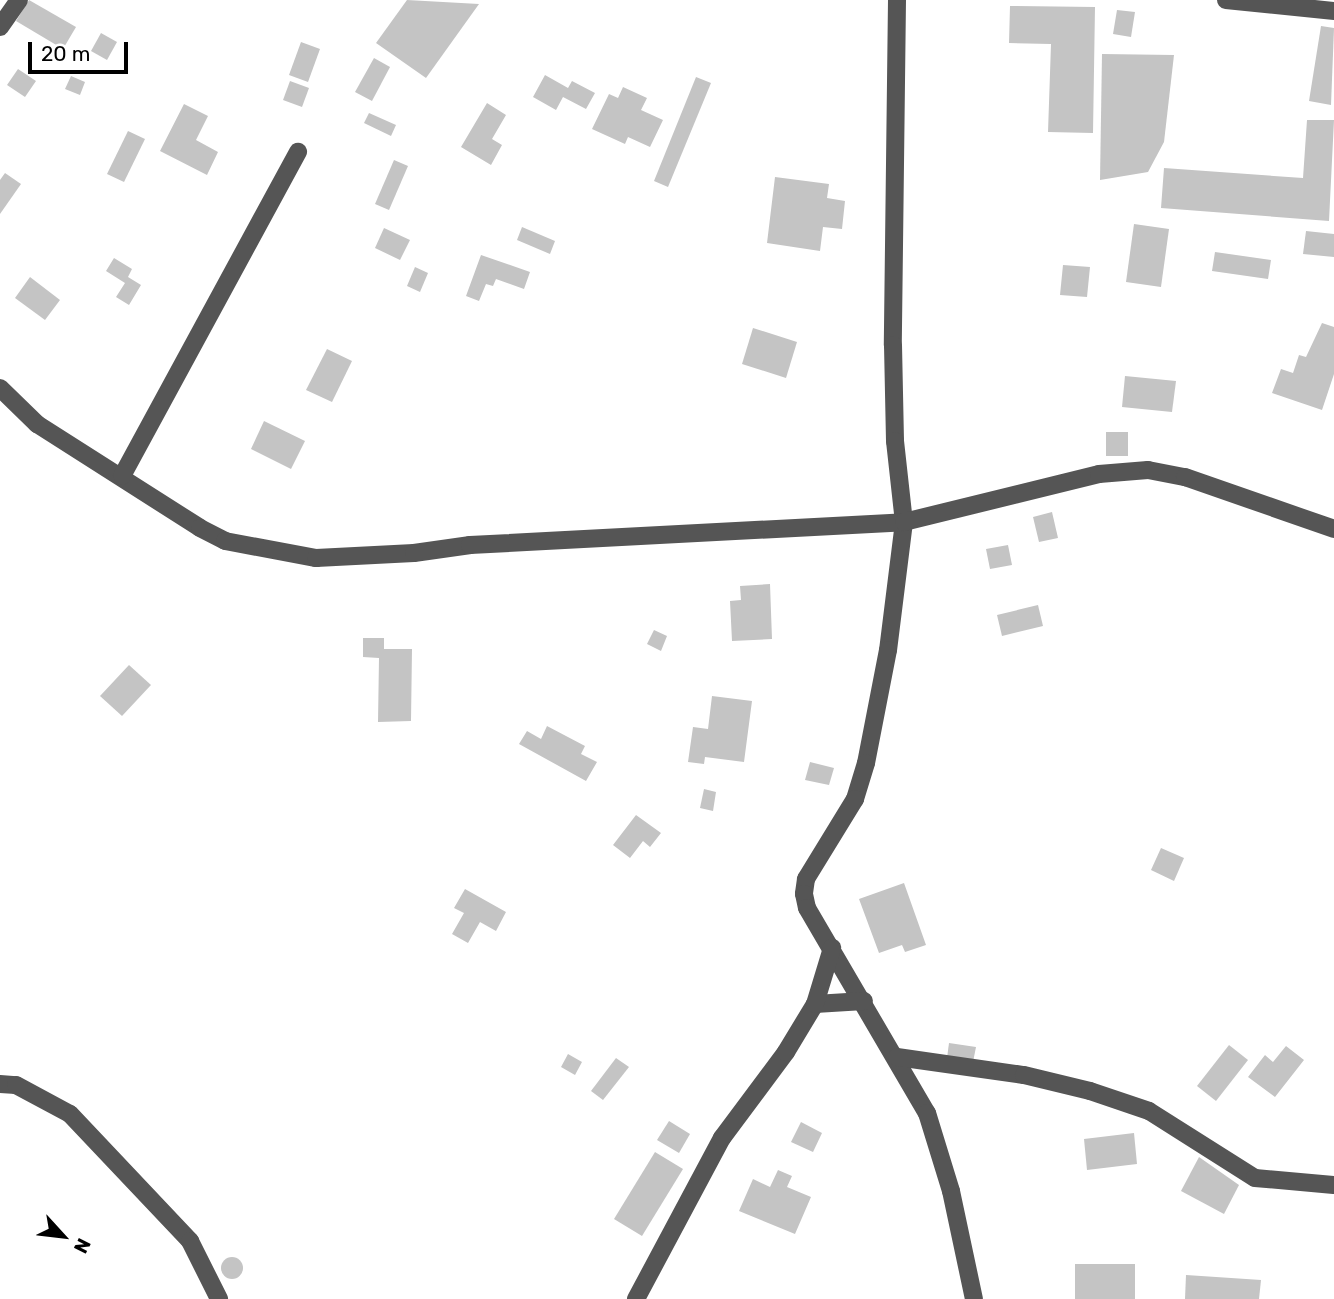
<!DOCTYPE html>
<style>
body{margin:0}
#map{position:relative;width:1334px;height:1299px;overflow:hidden;background:#fff;font-family:Rubik,sans-serif}
div>[style]{position:absolute}
[style*='--x']{left:calc(var(--x)*1px);top:calc(var(--y)*1px);width:calc(var(--w)*1px);rotate:calc(var(--a)*1deg)}
.building>*{inset:0;background:#c4c4c4}
.round{border-radius:50%}
.minor>*{height:18px;margin:-9px;padding:0 9px;transform-origin:9px;border-radius:9px;background:#555}
span{translate:-50% -50%;white-space:nowrap;text-align:center;line-height:1.15;-webkit-text-stroke:7px #fff;paint-order:stroke}
.north{position:absolute;left:28px;top:1201px;width:70px;height:70px;-webkit-text-stroke:5px #fff;paint-order:stroke;rotate:117deg;font-size:19px;font-weight:700;line-height:28px;text-align:center;color:#000}
.north::after{content:'';display:block;margin:auto;width:24px;height:32px;background:#000;clip-path:polygon(50% 0,100% 100%,50% 72%,0 100%)}
.scale{position:absolute;left:28px;top:42px;width:100px;height:32px;box-sizing:border-box;border:4px solid #000;border-top:0;padding-left:9px;font-size:21px;line-height:24px;white-space:nowrap;color:#000;-webkit-text-stroke:5px #fff;paint-order:stroke}
</style>
<div id="map">
<div class="building">
<i style="clip-path:polygon(29px 0,76px 27px,63px 49px,16px 21px)"></i>
<i style="clip-path:polygon(407px 0,479px 4px,426px 78px,376px 43px)"></i>
<i style="clip-path:polygon(1010px 6px,1095px 7px,1093px 133px,1048px 132px,1051px 44px,1009px 43px)"></i>
<i style="clip-path:polygon(1117px 10px,1135px 12px,1131px 37px,1113px 34px)"></i>
<i style="clip-path:polygon(1321px 26px,1334px 28px,1331px 105px,1309px 101px)"></i>
<i style="clip-path:polygon(101px 33px,117px 42px,107px 60px,91px 51px)"></i>
<i style="clip-path:polygon(301px 42px,320px 49px,308px 82px,289px 75px)"></i>
<i style="clip-path:polygon(1102px 54px,1174px 55px,1164px 142px,1148px 172px,1100px 180px)"></i>
<i style="clip-path:polygon(374px 58px,390px 67px,372px 101px,355px 92px)"></i>
<i style="clip-path:polygon(18px 69px,36px 81px,25px 97px,7px 85px)"></i>
<i style="clip-path:polygon(545px 75px,568px 88px,572px 81px,595px 93px,586px 109px,563px 97px,556px 110px,533px 97px)"></i>
<i style="clip-path:polygon(71px 76px,85px 82px,80px 95px,65px 89px)"></i>
<i style="clip-path:polygon(696px 77px,711px 83px,668px 187px,654px 181px)"></i>
<i style="clip-path:polygon(290px 81px,309px 88px,302px 107px,283px 100px)"></i>
<i style="clip-path:polygon(623px 87px,647px 98px,641px 110px,663px 120px,650px 147px,628px 137px,625px 144px,592px 129px,609px 94px,618px 98px)"></i>
<i style="clip-path:polygon(487px 103px,506px 115px,492px 139px,502px 145px,491px 165px,461px 147px)"></i>
<i style="clip-path:polygon(184px 104px,208px 116px,196px 140px,218px 152px,207px 175px,160px 151px)"></i>
<i style="clip-path:polygon(369px 113px,396px 125px,391px 136px,364px 123px)"></i>
<i style="clip-path:polygon(1307px 120px,1334px 120px,1329px 221px,1161px 208px,1164px 168px,1303px 178px)"></i>
<i style="clip-path:polygon(128px 131px,145px 139px,124px 182px,107px 174px)"></i>
<i style="clip-path:polygon(394px 160px,408px 166px,389px 210px,375px 204px)"></i>
<i style="clip-path:polygon(5px 173px,21px 184px,0 214px,0 180px)"></i>
<i style="clip-path:polygon(775px 177px,829px 184px,827px 198px,845px 201px,842px 229px,823px 227px,820px 251px,767px 243px)"></i>
<i style="clip-path:polygon(1134px 224px,1169px 229px,1161px 287px,1126px 282px)"></i>
<i style="clip-path:polygon(522px 227px,555px 241px,550px 254px,517px 240px)"></i>
<i style="clip-path:polygon(384px 228px,410px 240px,400px 260px,375px 248px)"></i>
<i style="clip-path:polygon(1306px 231px,1334px 234px,1334px 257px,1303px 254px)"></i>
<i style="clip-path:polygon(1215px 252px,1271px 260px,1268px 279px,1212px 271px)"></i>
<i style="clip-path:polygon(481px 255px,530px 272px,524px 289px,496px 279px,493px 286px,486px 284px,479px 301px,466px 296px)"></i>
<i style="clip-path:polygon(114px 258px,132px 269px,128px 277px,141px 285px,129px 305px,116px 297px,125px 283px,106px 271px)"></i>
<i style="clip-path:polygon(1063px 265px,1090px 267px,1087px 297px,1060px 295px)"></i>
<i style="clip-path:polygon(415px 267px,428px 273px,420px 292px,407px 286px)"></i>
<i style="clip-path:polygon(30px 277px,60px 300px,45px 320px,15px 298px)"></i>
<i style="clip-path:polygon(1322px 323px,1334px 327px,1334px 374px,1322px 410px,1272px 393px,1281px 369px,1293px 373px,1299px 355px,1306px 357px)"></i>
<i style="clip-path:polygon(753px 328px,797px 342px,786px 378px,742px 364px)"></i>
<i style="clip-path:polygon(327px 349px,352px 361px,332px 402px,306px 390px)"></i>
<i style="clip-path:polygon(1125px 376px,1176px 381px,1172px 412px,1122px 407px)"></i>
<i style="clip-path:polygon(264px 421px,305px 441px,291px 469px,251px 449px)"></i>
<i style="clip-path:polygon(1106px 432px,1128px 432px,1128px 456px,1106px 456px)"></i>
<i style="clip-path:polygon(1052px 512px,1058px 538px,1039px 542px,1033px 517px)"></i>
<i style="clip-path:polygon(1008px 545px,1012px 565px,990px 569px,986px 549px)"></i>
<i style="clip-path:polygon(770px 584px,772px 639px,732px 641px,730px 601px,741px 600px,740px 586px)"></i>
<i style="clip-path:polygon(1038px 605px,1043px 626px,1002px 636px,997px 615px)"></i>
<i style="clip-path:polygon(654px 630px,667px 636px,661px 651px,647px 644px)"></i>
<i style="clip-path:polygon(363px 638px,384px 638px,384px 649px,412px 649px,411px 721px,378px 722px,379px 658px,363px 657px)"></i>
<i style="clip-path:polygon(129px 665px,151px 685px,122px 716px,100px 696px)"></i>
<i style="clip-path:polygon(712px 696px,752px 701px,744px 762px,705px 757px,704px 764px,688px 762px,693px 727px,708px 729px)"></i>
<i style="clip-path:polygon(547px 726px,585px 746px,581px 754px,597px 762px,586px 781px,519px 744px,527px 731px,541px 739px)"></i>
<i style="clip-path:polygon(810px 762px,834px 768px,829px 785px,805px 780px)"></i>
<i style="clip-path:polygon(704px 789px,716px 792px,713px 811px,700px 808px)"></i>
<i style="clip-path:polygon(636px 815px,661px 833px,650px 847px,643px 841px,630px 858px,613px 845px)"></i>
<i style="clip-path:polygon(1161px 848px,1184px 858px,1174px 881px,1151px 870px)"></i>
<i style="clip-path:polygon(904px 883px,926px 945px,905px 952px,902px 945px,879px 953px,859px 899px)"></i>
<i style="clip-path:polygon(465px 889px,506px 912px,496px 931px,480px 922px,468px 943px,452px 934px,464px 913px,454px 908px)"></i>
<i style="clip-path:polygon(949px 1043px,976px 1047px,973px 1062px,947px 1058px)"></i>
<i style="clip-path:polygon(1229px 1045px,1248px 1060px,1216px 1101px,1197px 1086px)"></i>
<i style="clip-path:polygon(1286px 1046px,1304px 1060px,1275px 1097px,1248px 1077px,1265px 1055px,1273px 1062px)"></i>
<i style="clip-path:polygon(568px 1054px,582px 1062px,575px 1075px,561px 1067px)"></i>
<i style="clip-path:polygon(616px 1058px,629px 1067px,603px 1100px,591px 1091px)"></i>
<i style="clip-path:polygon(669px 1121px,690px 1134px,679px 1153px,657px 1140px)"></i>
<i style="clip-path:polygon(801px 1122px,822px 1133px,813px 1152px,791px 1142px)"></i>
<i style="clip-path:polygon(1134px 1133px,1137px 1164px,1087px 1170px,1084px 1139px)"></i>
<i style="clip-path:polygon(655px 1152px,683px 1169px,642px 1236px,614px 1219px)"></i>
<i style="clip-path:polygon(1199px 1157px,1239px 1185px,1224px 1214px,1181px 1191px)"></i>
<i style="clip-path:polygon(778px 1170px,792px 1176px,787px 1187px,811px 1197px,795px 1234px,739px 1211px,753px 1179px,770px 1187px)"></i>
<i class="round" style="left:221px;top:1257px;width:22px;height:22px"></i>
<i style="clip-path:polygon(1075px 1264px,1135px 1264px,1135px 1299px,1075px 1299px)"></i>
<i style="clip-path:polygon(1186px 1275px,1261px 1280px,1259px 1299px,1185px 1299px)"></i>
</div>
<div class="minor">
<i style="--x:897;--y:0;--w:345;--a:90.7"></i>
<i style="--x:893;--y:345;--w:96;--a:88.8"></i>
<i style="--x:895;--y:441;--w:81;--a:83.7"></i>
<i style="--x:904;--y:522;--w:129;--a:97.1"></i>
<i style="--x:888;--y:650;--w:115;--a:101"></i>
<i style="--x:866;--y:763;--w:38;--a:107"></i>
<i style="--x:855;--y:799;--w:94;--a:121.5"></i>
<i style="--x:806;--y:879;--w:15;--a:98"></i>
<i style="--x:804;--y:894;--w:14;--a:78"></i>
<i style="--x:807;--y:908;--w:238;--a:59.7"></i>
<i style="--x:927;--y:1113;--w:82;--a:72.9"></i>
<i style="--x:951;--y:1191;--w:110;--a:78"></i>
<i style="--x:1226;--y:0;--w:109;--a:5.8"></i>
<i style="--x:0;--y:27;--w:33;--a:-55"></i>
<i style="--x:0;--y:388;--w:52;--a:44.2"></i>
<i style="--x:37;--y:424;--w:193;--a:32.5"></i>
<i style="--x:200;--y:528;--w:28;--a:27"></i>
<i style="--x:225;--y:541;--w:93;--a:10.6"></i>
<i style="--x:316;--y:558;--w:98;--a:-2.9"></i>
<i style="--x:414;--y:553;--w:57;--a:-8.1"></i>
<i style="--x:470;--y:545;--w:435;--a:-3"></i>
<i style="--x:904;--y:522;--w:201;--a:-13.8"></i>
<i style="--x:1099;--y:474;--w:49;--a:-4.7"></i>
<i style="--x:1148;--y:470;--w:38;--a:11"></i>
<i style="--x:1185;--y:477;--w:158;--a:19.2"></i>
<i style="--x:122;--y:476;--w:369;--a:-61.5"></i>
<i style="--x:815;--y:1004;--w:49;--a:-3.5"></i>
<i style="--x:897;--y:1057;--w:128;--a:8.1"></i>
<i style="--x:1024;--y:1075;--w:68;--a:13.6"></i>
<i style="--x:1090;--y:1091;--w:62;--a:18.7"></i>
<i style="--x:1149;--y:1111;--w:125;--a:32.3"></i>
<i style="--x:1255;--y:1178;--w:79;--a:5.1"></i>
<i style="--x:0;--y:1084;--w:16;--a:4"></i>
<i style="--x:16;--y:1085;--w:61;--a:28.2"></i>
<i style="--x:70;--y:1114;--w:175;--a:46.6"></i>
<i style="--x:190;--y:1241;--w:65;--a:63.4"></i>
<i style="--x:636;--y:1299;--w:183;--a:-61.9"></i>
<i style="--x:722;--y:1138;--w:107;--a:-53.3"></i>
<i style="--x:786;--y:1052;--w:56;--a:-58.9"></i>
<i style="--x:815;--y:1004;--w:59;--a:-73.1"></i>
</div>
<div class="north">N</div>
<div class="scale">20 m</div>
</div>
